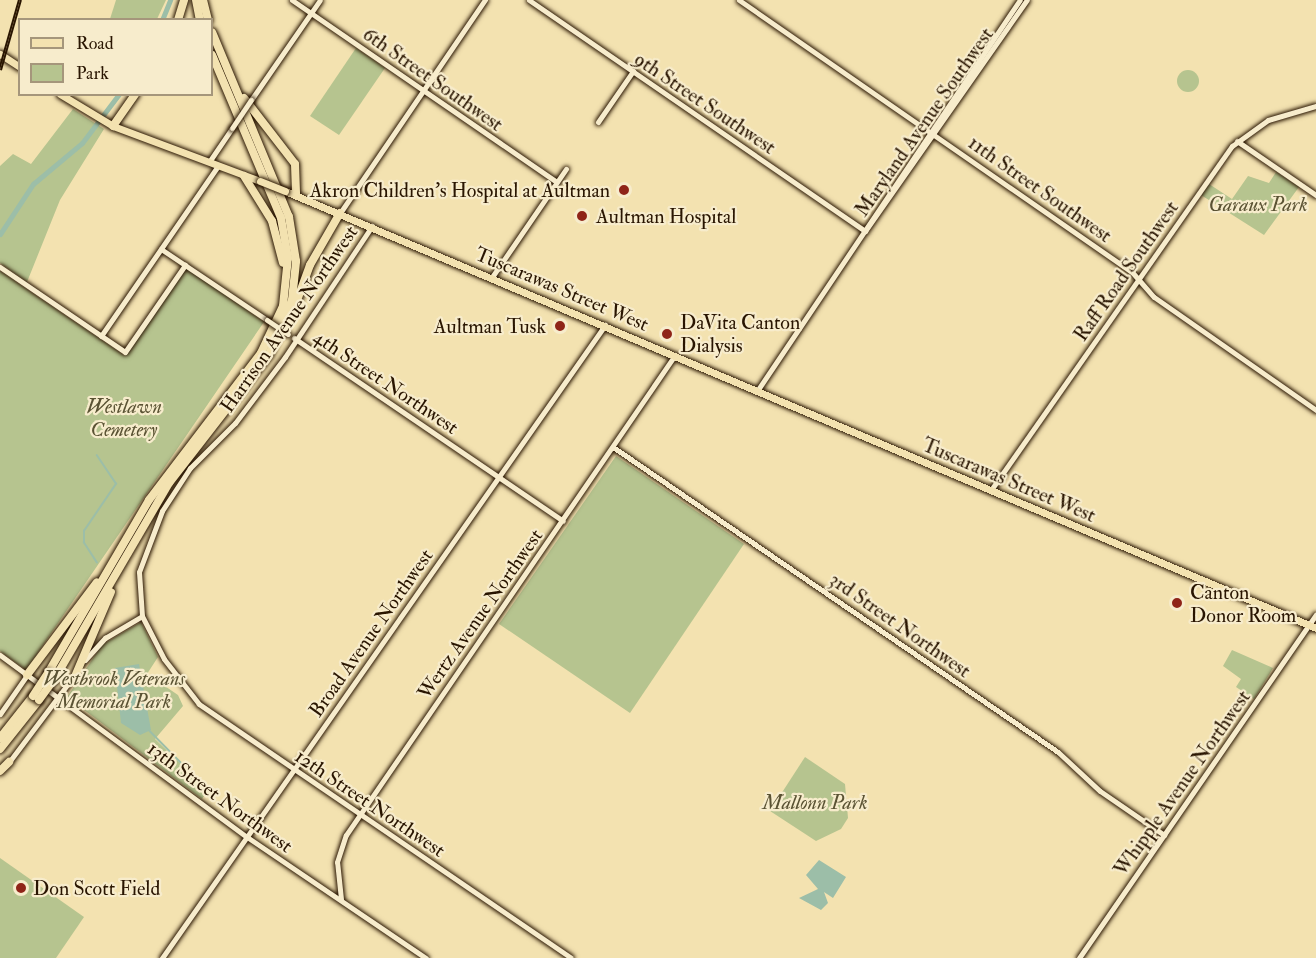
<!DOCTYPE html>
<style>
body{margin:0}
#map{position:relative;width:1316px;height:958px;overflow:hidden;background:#f3e2b0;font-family:"IM FELL Double Pica",serif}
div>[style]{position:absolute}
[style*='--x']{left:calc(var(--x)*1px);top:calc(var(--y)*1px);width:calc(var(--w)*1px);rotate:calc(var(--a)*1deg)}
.green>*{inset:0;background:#b6c48f}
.round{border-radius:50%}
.water>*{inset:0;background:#9cbea8}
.stream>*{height:1.5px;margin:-0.75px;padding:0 0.75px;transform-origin:0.75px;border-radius:0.75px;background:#9cbea8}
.river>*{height:5px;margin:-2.5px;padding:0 2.5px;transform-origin:2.5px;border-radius:2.5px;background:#9cbea8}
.roads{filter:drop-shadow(0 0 2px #291501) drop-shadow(0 0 2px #291501)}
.secondary>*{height:5px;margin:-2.5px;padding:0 2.5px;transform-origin:2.5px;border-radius:2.5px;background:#f7eccc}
.primary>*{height:7px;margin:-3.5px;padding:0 3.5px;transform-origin:3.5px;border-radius:3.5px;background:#f3e2b0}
.highway>*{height:8px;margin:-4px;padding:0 4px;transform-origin:4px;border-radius:4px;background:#f3e2b0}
.rail>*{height:4px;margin-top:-2px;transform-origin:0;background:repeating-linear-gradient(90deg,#f7eccc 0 4.5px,#291501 0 9px);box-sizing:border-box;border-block:2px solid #291501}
.bridges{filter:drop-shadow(0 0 2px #291501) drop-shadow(0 0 2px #291501)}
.secondary-bridge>*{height:5px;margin:-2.5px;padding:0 2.5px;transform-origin:2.5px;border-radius:2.5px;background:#f7eccc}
.primary-bridge>*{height:7px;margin:-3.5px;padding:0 3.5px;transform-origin:3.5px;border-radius:3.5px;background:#f3e2b0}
.highway-bridge>*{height:8px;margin:-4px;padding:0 4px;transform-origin:4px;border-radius:4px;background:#f3e2b0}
.dots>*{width:16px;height:16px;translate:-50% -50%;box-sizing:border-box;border:3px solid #f7eccc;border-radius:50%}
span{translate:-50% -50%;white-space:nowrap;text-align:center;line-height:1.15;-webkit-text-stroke:4.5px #f7eccc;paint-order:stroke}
.street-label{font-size:20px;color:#291501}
.poi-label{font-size:20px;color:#291501}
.right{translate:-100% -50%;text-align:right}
.left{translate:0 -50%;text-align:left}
.park-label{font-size:20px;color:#5a5233;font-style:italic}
.legend{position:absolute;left:18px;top:18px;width:195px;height:78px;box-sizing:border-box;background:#f7eccc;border:2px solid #a5967b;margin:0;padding:8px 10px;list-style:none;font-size:18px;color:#291501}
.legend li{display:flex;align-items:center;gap:12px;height:30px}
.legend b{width:30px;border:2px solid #a5967b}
</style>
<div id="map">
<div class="green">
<i style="clip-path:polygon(116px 0,166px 0,157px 19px,110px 19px)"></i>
<i style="clip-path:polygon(356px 48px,385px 68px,339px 135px,310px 116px)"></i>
<i class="round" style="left:1177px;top:70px;width:22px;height:22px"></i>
<i style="clip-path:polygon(73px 109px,104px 129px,60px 200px,27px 282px,0 263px,0 166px,13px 154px,31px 164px)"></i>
<i style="clip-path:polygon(1276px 172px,1299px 187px,1264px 235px,1201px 195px,1209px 184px,1232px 199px,1248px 176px,1269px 183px)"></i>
<i style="clip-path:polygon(186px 268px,264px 322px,26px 670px,0 651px,0 271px,125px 356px)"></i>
<i style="clip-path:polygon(616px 456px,744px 544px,630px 713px,499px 624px)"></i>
<i style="clip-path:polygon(141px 622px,158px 657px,147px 674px,178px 695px,183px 706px,155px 739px,208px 790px,202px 799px,67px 697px,102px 645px)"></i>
<i style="clip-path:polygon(1232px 650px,1273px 668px,1254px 699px,1236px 687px,1241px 679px,1223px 666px)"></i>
<i style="clip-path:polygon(805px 757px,845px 784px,848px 818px,841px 829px,816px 841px,770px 811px)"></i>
<i style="clip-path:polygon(0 858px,84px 917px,56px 958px,0 958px)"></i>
</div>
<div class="water">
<i style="clip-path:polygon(139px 664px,151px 730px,140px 735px,121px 723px,115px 668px)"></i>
<i style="clip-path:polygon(819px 860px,846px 877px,833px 898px,824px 892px,828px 903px,821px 910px,799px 898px,818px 889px,806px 875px)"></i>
</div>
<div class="stream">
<i style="--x:97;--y:563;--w:24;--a:-123"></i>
<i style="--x:84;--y:543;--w:12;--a:-90"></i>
<i style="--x:84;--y:531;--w:57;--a:-55.8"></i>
<i style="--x:116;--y:484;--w:34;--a:-124"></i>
<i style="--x:150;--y:731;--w:80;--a:45.5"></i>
</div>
<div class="river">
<i style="--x:162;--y:20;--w:22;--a:-68"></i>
<i style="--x:0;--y:234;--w:60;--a:-56.6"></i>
<i style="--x:33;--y:184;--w:64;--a:-39.9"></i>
<i style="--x:82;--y:143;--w:61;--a:-52.9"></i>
</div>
<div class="roads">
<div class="secondary">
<i style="--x:292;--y:0;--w:321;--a:34.5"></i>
<i style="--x:529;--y:0;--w:408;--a:34.5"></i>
<i style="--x:739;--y:0;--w:478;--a:34.7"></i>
<i style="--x:1132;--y:272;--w:33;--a:49"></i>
<i style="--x:1154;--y:297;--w:198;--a:34.9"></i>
<i style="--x:251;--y:100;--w:121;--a:-55.4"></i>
<i style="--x:598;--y:122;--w:62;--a:-55.5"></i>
<i style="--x:1237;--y:141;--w:96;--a:34.4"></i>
<i style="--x:209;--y:162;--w:41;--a:-55.9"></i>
<i style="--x:340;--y:213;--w:258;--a:-55.8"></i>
<i style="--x:372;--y:226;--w:157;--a:123.6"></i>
<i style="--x:285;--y:357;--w:83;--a:127.1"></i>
<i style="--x:235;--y:423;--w:64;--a:135"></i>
<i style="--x:190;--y:468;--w:51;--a:123.1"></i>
<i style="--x:162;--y:511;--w:65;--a:110.7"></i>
<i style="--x:139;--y:572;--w:44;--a:86.1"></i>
<i style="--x:142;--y:616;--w:48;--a:62.9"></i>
<i style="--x:164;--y:659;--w:57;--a:52.1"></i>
<i style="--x:199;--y:704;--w:450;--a:34.3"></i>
<i style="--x:865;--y:231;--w:282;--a:-55"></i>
<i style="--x:161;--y:249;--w:128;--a:33.8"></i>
<i style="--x:0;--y:267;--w:151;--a:34.2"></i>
<i style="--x:125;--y:352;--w:106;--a:-55.4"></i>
<i style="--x:492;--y:277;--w:131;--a:-55.6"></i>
<i style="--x:101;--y:336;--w:206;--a:-55.5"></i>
<i style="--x:294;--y:338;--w:325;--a:34.2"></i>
<i style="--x:757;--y:391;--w:471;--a:-56.1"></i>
<i style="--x:613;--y:447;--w:539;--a:34.43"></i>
<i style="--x:1058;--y:752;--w:57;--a:42.9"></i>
<i style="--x:1100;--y:791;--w:78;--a:34.5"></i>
<i style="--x:991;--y:490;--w:420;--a:-55"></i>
<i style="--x:1232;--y:146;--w:44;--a:-35.8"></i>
<i style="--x:1268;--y:120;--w:50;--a:-16.3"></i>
<i style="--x:0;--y:655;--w:307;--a:36.4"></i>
<i style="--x:247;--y:837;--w:216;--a:34.1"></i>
<i style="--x:85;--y:660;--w:30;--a:-48"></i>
<i style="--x:105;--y:638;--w:43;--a:-30.7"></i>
<i style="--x:0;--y:714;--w:47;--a:-55.3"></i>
<i style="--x:9;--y:762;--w:111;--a:-53"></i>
<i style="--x:341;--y:899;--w:37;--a:-96"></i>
<i style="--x:337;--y:862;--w:28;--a:-72"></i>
<i style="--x:346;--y:835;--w:582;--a:-55.57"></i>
<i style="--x:162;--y:958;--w:773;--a:-55.01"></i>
<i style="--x:1079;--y:958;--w:417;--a:-55.4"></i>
</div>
<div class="primary">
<i style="--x:0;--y:54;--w:24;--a:33"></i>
<i style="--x:60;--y:94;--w:62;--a:31.1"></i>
<i style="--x:113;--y:126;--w:157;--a:20.5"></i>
<i style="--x:285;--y:191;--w:1120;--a:22.97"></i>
</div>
<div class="highway">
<i style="--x:196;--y:0;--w:20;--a:79"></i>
<i style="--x:203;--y:0;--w:21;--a:76"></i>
<i style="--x:178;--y:20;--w:21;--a:-73"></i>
<i style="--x:244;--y:98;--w:83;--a:52.3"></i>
<i style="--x:295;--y:164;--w:31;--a:88"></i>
<i style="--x:113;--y:126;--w:39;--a:-55"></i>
<i style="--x:244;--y:176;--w:53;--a:58.1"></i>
<i style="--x:272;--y:221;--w:43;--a:75.3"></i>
<i style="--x:295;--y:306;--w:44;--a:-69.9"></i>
<i style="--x:310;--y:265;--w:60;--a:-60"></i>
<i style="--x:48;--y:673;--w:200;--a:-59.7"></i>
<i style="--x:149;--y:500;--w:185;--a:-52.7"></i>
<i style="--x:261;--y:353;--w:52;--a:-64.9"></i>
<i style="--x:283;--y:306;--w:48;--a:-84.1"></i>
<i style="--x:288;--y:258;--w:41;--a:-99.9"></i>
<i style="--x:281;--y:218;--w:177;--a:-112.9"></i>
<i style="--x:76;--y:674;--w:89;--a:-66.9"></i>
<i style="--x:27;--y:675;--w:116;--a:-53"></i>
<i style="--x:55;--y:678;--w:226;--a:-59.7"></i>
<i style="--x:169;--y:483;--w:163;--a:-52.2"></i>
<i style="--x:269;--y:354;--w:59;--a:-66.9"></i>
<i style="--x:292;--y:300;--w:39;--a:-84"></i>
<i style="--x:296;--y:261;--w:45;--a:-99"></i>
<i style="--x:289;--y:217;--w:200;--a:-112.6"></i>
<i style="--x:0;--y:738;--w:53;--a:-51.8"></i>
<i style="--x:0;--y:749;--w:63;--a:-51.5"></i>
<i style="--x:0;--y:771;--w:13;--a:-45"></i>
</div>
</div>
<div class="rail">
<i style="--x:0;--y:70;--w:73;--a:-74.1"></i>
</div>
<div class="bridges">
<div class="secondary-bridge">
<i style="--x:232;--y:128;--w:34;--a:-56"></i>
<i style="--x:267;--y:320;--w:25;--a:34"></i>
</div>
<div class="primary-bridge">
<i style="--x:260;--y:181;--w:27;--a:22"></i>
</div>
<div class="highway-bridge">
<i style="--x:33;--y:696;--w:27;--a:-57"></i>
<i style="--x:39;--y:700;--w:27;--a:-54"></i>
</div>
</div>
<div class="dots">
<i style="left:624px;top:190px;background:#8f2418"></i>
<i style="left:582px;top:216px;background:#8f2418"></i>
<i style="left:560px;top:326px;background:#8f2418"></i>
<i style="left:667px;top:334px;background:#8f2418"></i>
<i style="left:1177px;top:603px;background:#8f2418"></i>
<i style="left:21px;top:888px;background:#8f2418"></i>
</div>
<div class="street-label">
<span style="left:433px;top:79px;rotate:35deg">6th Street Southwest</span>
<span style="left:705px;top:103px;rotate:34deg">9th Street Southwest</span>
<span style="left:924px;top:122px;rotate:-55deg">Maryland Avenue Southwest</span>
<span style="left:1040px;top:189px;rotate:35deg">11th Street Southwest</span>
<span style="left:1126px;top:271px;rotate:-55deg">Raff Road Southwest</span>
<span style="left:562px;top:289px;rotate:23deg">Tuscarawas Street West</span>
<span style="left:289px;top:319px;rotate:-55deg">Harrison Avenue Northwest</span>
<span style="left:386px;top:382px;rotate:34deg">4th Street Northwest</span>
<span style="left:1009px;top:480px;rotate:23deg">Tuscarawas Street West</span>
<span style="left:480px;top:614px;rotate:-55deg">Wertz Avenue Northwest</span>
<span style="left:900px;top:625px;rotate:35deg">3rd Street Northwest</span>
<span style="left:371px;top:633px;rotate:-55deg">Broad Avenue Northwest</span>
<span style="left:1182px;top:783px;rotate:-55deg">Whipple Avenue Northwest</span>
<span style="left:220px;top:797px;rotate:36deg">13th Street Northwest</span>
<span style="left:370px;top:803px;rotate:34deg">12th Street Northwest</span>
</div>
<div class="poi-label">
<span class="right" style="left:610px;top:190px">Akron Children's Hospital at Aultman</span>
<span class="left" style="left:596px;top:216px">Aultman Hospital</span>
<span class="left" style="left:680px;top:334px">DaVita Canton<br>Dialysis</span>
<span class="right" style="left:546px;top:326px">Aultman Tusk</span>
<span class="left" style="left:1190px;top:604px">Canton<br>Donor Room</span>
<span class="left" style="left:33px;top:888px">Don Scott Field</span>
</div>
<div class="park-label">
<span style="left:1258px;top:204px">Garaux Park</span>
<span style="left:124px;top:418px">Westlawn<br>Cemetery</span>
<span style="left:114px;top:690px">Westbrook Veterans<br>Memorial Park</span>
<span style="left:815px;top:802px">Mallonn Park</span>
</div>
<ul class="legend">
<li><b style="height:8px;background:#f3e2b0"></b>Road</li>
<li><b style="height:16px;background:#b6c48f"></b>Park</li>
</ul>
</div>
